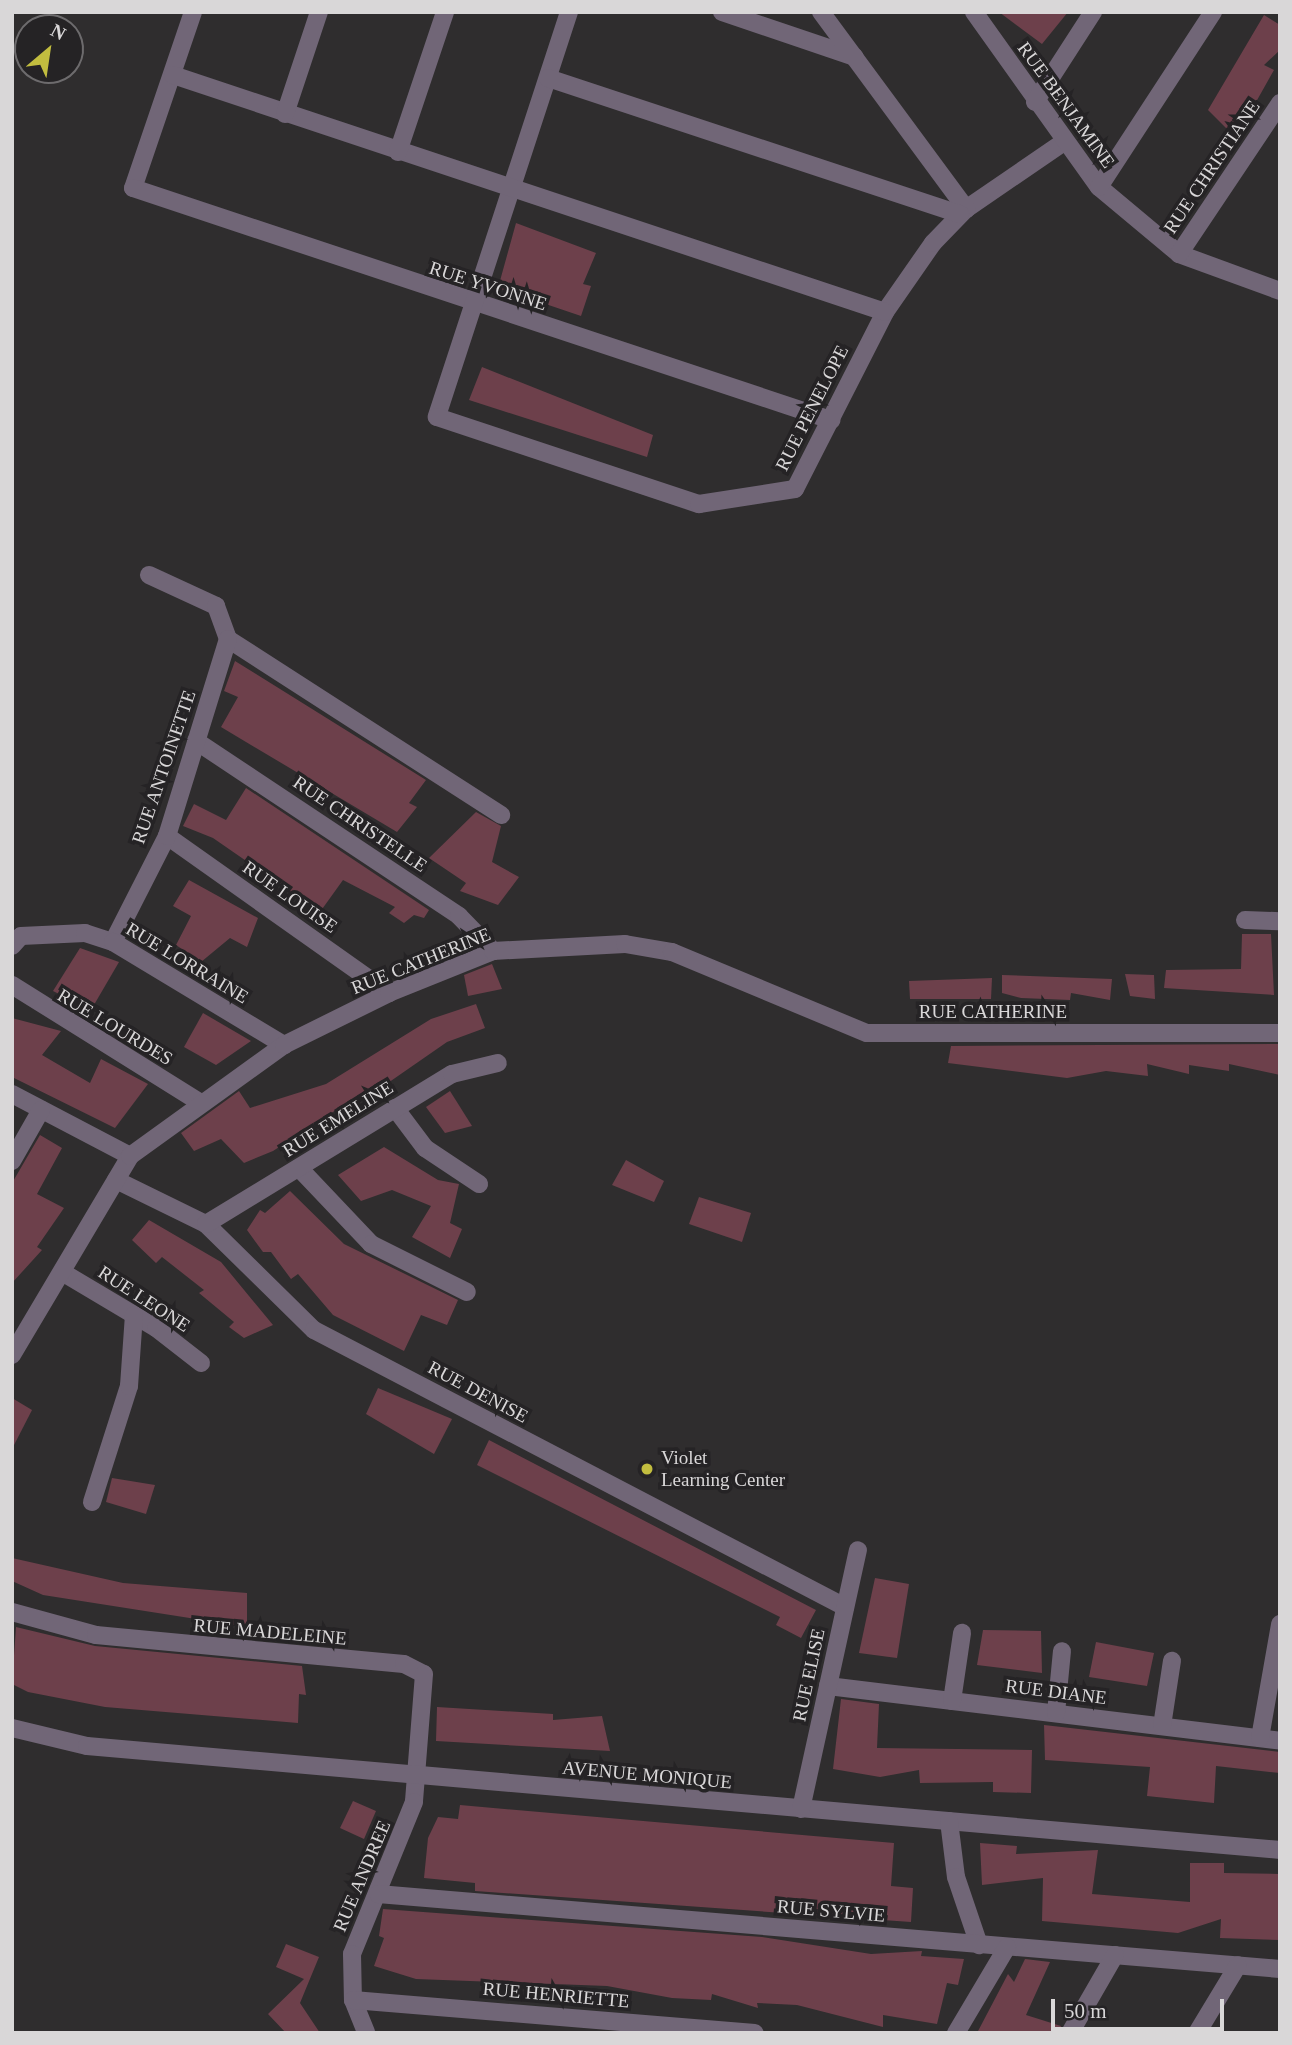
<!DOCTYPE html>
<style>
body{margin:0}
#map{position:relative;width:1292px;height:2045px;overflow:hidden;background:#2f2d2e;font-family:"Times New Roman",serif}
div>[style]{position:absolute}
[style*='--x']{left:calc(var(--x)*1px);top:calc(var(--y)*1px);width:calc(var(--w)*1px);rotate:calc(var(--a)*1deg)}
.building>*{inset:0;background:#6d404b}
.minor>*{height:18px;margin:-9px;padding:0 9px;transform-origin:9px;border-radius:9px;background:#716677}
.dots>*{width:19px;height:19px;translate:-50% -50%;box-sizing:border-box;border:4px solid #252325;border-radius:50%}
span{translate:-50% -50%;white-space:nowrap;text-align:center;line-height:1.15;-webkit-text-stroke:7px #252325;paint-order:stroke}
.street-label{font-size:19px;color:#d9d7d8}
.poi-label{font-size:19px;color:#d9d7d8}
.left{translate:0 -50%;text-align:left}
.frame{position:absolute;inset:0;border:14px solid #d9d7d8;pointer-events:none}
.north{position:absolute;left:14px;top:14px;width:70px;height:70px;box-sizing:border-box;background:#252325;border:2px solid #6d6b6d;border-radius:50%;rotate:29deg;font-size:19px;font-weight:700;line-height:28px;text-align:center;color:#d9d7d8}
.north::after{content:'';display:block;margin:auto;width:24px;height:32px;background:#c2bd3f;clip-path:polygon(50% 0,100% 100%,50% 72%,0 100%)}
.scale{position:absolute;left:1051px;top:1999px;width:173px;height:32px;box-sizing:border-box;border:4px solid #d9d7d8;border-top:0;padding-left:9px;font-size:21px;line-height:24px;white-space:nowrap;color:#d9d7d8;-webkit-text-stroke:5px #252325;paint-order:stroke}
</style>
<div id="map">
<div class="building">
<i style="clip-path:polygon(999px 12px,1068px 12px,1042px 44px)"></i>
<i style="clip-path:polygon(1264px 15px,1280px 25px,1280px 50px,1264px 65px,1274px 70px,1256px 102px,1230px 132px,1208px 110px)"></i>
<i style="clip-path:polygon(516px 223px,596px 253px,583px 284px,591px 286px,581px 316px,498px 288px)"></i>
<i style="clip-path:polygon(482px 367px,653px 435px,647px 457px,469px 400px)"></i>
<i style="clip-path:polygon(235px 661px,426px 780px,409px 803px,417px 807px,397px 832px,221px 727px,238px 697px,224px 691px)"></i>
<i style="clip-path:polygon(246px 788px,429px 910px,424px 918px,414px 915px,404px 923px,389px 913px,395px 907px,343px 880px,320px 912px,213px 838px,183px 826px,194px 804px,226px 820px)"></i>
<i style="clip-path:polygon(476px 812px,501px 826px,492px 862px,519px 877px,498px 905px,460px 891px,466px 883px,429px 858px)"></i>
<i style="clip-path:polygon(189px 880px,258px 918px,247px 947px,230px 938px,201px 962px,176px 945px,191px 916px,173px 906px)"></i>
<i style="clip-path:polygon(1242px 934px,1271px 934px,1274px 995px,1164px 988px,1166px 970px,1241px 969px)"></i>
<i style="clip-path:polygon(80px 948px,119px 962px,91px 1010px,53px 991px)"></i>
<i style="clip-path:polygon(492px 964px,502px 989px,468px 996px,464px 975px)"></i>
<i style="clip-path:polygon(1125px 974px,1154px 975px,1155px 999px,1130px 996px)"></i>
<i style="clip-path:polygon(1002px 975px,1112px 979px,1110px 1000px,1071px 993px,1070px 1000px,1021px 998px,1002px 993px)"></i>
<i style="clip-path:polygon(992px 978px,991px 999px,910px 999px,909px 981px)"></i>
<i style="clip-path:polygon(476px 1004px,485px 1028px,447px 1042px,385px 1085px,382px 1080px,273px 1151px,244px 1163px,221px 1139px,194px 1151px,181px 1133px,239px 1091px,250px 1108px,326px 1084px,431px 1019px)"></i>
<i style="clip-path:polygon(203px 1013px,251px 1041px,216px 1065px,184px 1047px)"></i>
<i style="clip-path:polygon(12px 1018px,61px 1031px,42px 1055px,90px 1083px,101px 1059px,148px 1084px,115px 1128px,12px 1077px)"></i>
<i style="clip-path:polygon(1280px 1044px,1280px 1075px,1229px 1064px,1229px 1071px,1189px 1065px,1189px 1074px,1147px 1064px,1148px 1076px,1106px 1071px,1067px 1078px,948px 1063px,951px 1046px)"></i>
<i style="clip-path:polygon(450px 1091px,472px 1126px,445px 1133px,426px 1107px)"></i>
<i style="clip-path:polygon(40px 1135px,62px 1148px,37px 1194px,64px 1208px,37px 1247px,42px 1250px,12px 1283px,12px 1183px)"></i>
<i style="clip-path:polygon(384px 1147px,438px 1180px,459px 1184px,450px 1223px,462px 1229px,450px 1258px,412px 1237px,431px 1206px,392px 1190px,361px 1201px,338px 1175px)"></i>
<i style="clip-path:polygon(626px 1160px,664px 1181px,654px 1202px,612px 1185px)"></i>
<i style="clip-path:polygon(290px 1191px,344px 1244px,458px 1300px,447px 1325px,421px 1315px,404px 1351px,333px 1315px,298px 1274px,291px 1279px,271px 1252px,263px 1252px,247px 1230px,260px 1210px,265px 1213px)"></i>
<i style="clip-path:polygon(699px 1197px,751px 1213px,742px 1242px,689px 1224px)"></i>
<i style="clip-path:polygon(149px 1220px,221px 1262px,273px 1325px,244px 1338px,229px 1327px,234px 1322px,199px 1293px,204px 1290px,162px 1257px,156px 1263px,132px 1240px)"></i>
<i style="clip-path:polygon(378px 1388px,452px 1419px,434px 1454px,366px 1414px)"></i>
<i style="clip-path:polygon(12px 1398px,32px 1410px,12px 1449px)"></i>
<i style="clip-path:polygon(489px 1440px,816px 1610px,801px 1638px,776px 1625px,780px 1617px,477px 1465px)"></i>
<i style="clip-path:polygon(112px 1478px,155px 1485px,146px 1514px,106px 1502px)"></i>
<i style="clip-path:polygon(12px 1558px,123px 1583px,247px 1593px,247px 1627px,43px 1595px,12px 1581px)"></i>
<i style="clip-path:polygon(875px 1578px,909px 1584px,897px 1658px,859px 1653px)"></i>
<i style="clip-path:polygon(16px 1627px,95px 1646px,302px 1666px,306px 1695px,299px 1694px,298px 1723px,105px 1707px,28px 1692px,12px 1684px)"></i>
<i style="clip-path:polygon(983px 1630px,1041px 1631px,1042px 1673px,977px 1665px)"></i>
<i style="clip-path:polygon(1096px 1642px,1154px 1653px,1147px 1686px,1089px 1677px)"></i>
<i style="clip-path:polygon(841px 1699px,879px 1704px,877px 1748px,1032px 1750px,1031px 1793px,993px 1792px,993px 1782px,920px 1783px,919px 1770px,880px 1777px,833px 1769px)"></i>
<i style="clip-path:polygon(437px 1707px,553px 1714px,553px 1720px,602px 1716px,610px 1751px,436px 1741px)"></i>
<i style="clip-path:polygon(1044px 1725px,1280px 1752px,1280px 1773px,1216px 1766px,1214px 1803px,1147px 1796px,1150px 1767px,1045px 1760px)"></i>
<i style="clip-path:polygon(353px 1801px,376px 1811px,364px 1839px,340px 1828px)"></i>
<i style="clip-path:polygon(460px 1805px,894px 1843px,891px 1886px,913px 1888px,911px 1922px,475px 1891px,475px 1883px,424px 1878px,428px 1838px,438px 1817px,458px 1819px)"></i>
<i style="clip-path:polygon(980px 1843px,1017px 1846px,1016px 1854px,1098px 1850px,1092px 1894px,1190px 1902px,1190px 1863px,1224px 1863px,1224px 1873px,1280px 1874px,1280px 1940px,1220px 1938px,1221px 1919px,1178px 1933px,1042px 1921px,1043px 1878px,982px 1885px)"></i>
<i style="clip-path:polygon(383px 1909px,762px 1937px,871px 1954px,922px 1951px,921px 1956px,964px 1959px,958px 1985px,947px 1983px,937px 2024px,883px 2015px,883px 2027px,797px 2005px,757px 2003px,758px 2008px,712px 1994px,711px 2000px,672px 1998px,607px 1986px,416px 1979px,374px 1966px,384px 1938px,379px 1936px)"></i>
<i style="clip-path:polygon(286px 1944px,319px 1957px,300px 2003px,320px 2033px,286px 2033px,268px 2014px,304px 1979px,276px 1967px)"></i>
<i style="clip-path:polygon(1025px 1959px,1050px 1962px,1026px 2015px,1061px 2026px,1059px 2033px,977px 2033px,1008px 1974px,1014px 1982px)"></i>
</div>
<div class="minor">
<i style="--x:193;--y:12;--w:186;--a:108.8"></i>
<i style="--x:133;--y:188;--w:736;--a:18.39"></i>
<i style="--x:569;--y:12;--w:426;--a:108.1"></i>
<i style="--x:437;--y:417;--w:276;--a:18.4"></i>
<i style="--x:699;--y:504;--w:97;--a:-8.9"></i>
<i style="--x:795;--y:489;--w:199;--a:-63"></i>
<i style="--x:885;--y:312;--w:84;--a:-55.2"></i>
<i style="--x:933;--y:243;--w:47;--a:-45.9"></i>
<i style="--x:966;--y:209;--w:119;--a:-34.4"></i>
<i style="--x:722;--y:12;--w:140;--a:18.7"></i>
<i style="--x:821;--y:12;--w:245;--a:53.6"></i>
<i style="--x:974;--y:12;--w:215;--a:54.5"></i>
<i style="--x:1099;--y:187;--w:104;--a:39.9"></i>
<i style="--x:1179;--y:254;--w:108;--a:20.1"></i>
<i style="--x:173;--y:75;--w:750;--a:18.41"></i>
<i style="--x:548;--y:78;--w:434;--a:18.3"></i>
<i style="--x:1035;--y:102;--w:107;--a:-57.2"></i>
<i style="--x:285;--y:114;--w:108;--a:-71.6"></i>
<i style="--x:398;--y:152;--w:148;--a:-71.4"></i>
<i style="--x:1099;--y:187;--w:209;--a:-56.9"></i>
<i style="--x:1179;--y:254;--w:182;--a:-56.2"></i>
<i style="--x:149;--y:575;--w:74;--a:24.8"></i>
<i style="--x:216;--y:606;--w:35;--a:70"></i>
<i style="--x:228;--y:639;--w:325;--a:32.8"></i>
<i style="--x:196;--y:741;--w:316;--a:33.6"></i>
<i style="--x:459;--y:916;--w:49;--a:45.8"></i>
<i style="--x:167;--y:836;--w:272;--a:35.3"></i>
<i style="--x:1245;--y:920;--w:35;--a:2"></i>
<i style="--x:113;--y:942;--w:119;--a:-63"></i>
<i style="--x:167;--y:836;--w:206;--a:-72.8"></i>
<i style="--x:12;--y:946;--w:13;--a:-48"></i>
<i style="--x:21;--y:936;--w:64;--a:-2.7"></i>
<i style="--x:85;--y:933;--w:29;--a:18"></i>
<i style="--x:113;--y:942;--w:200;--a:31.1"></i>
<i style="--x:12;--y:985;--w:221;--a:32"></i>
<i style="--x:12;--y:1094;--w:133;--a:27.7"></i>
<i style="--x:395;--y:1108;--w:50;--a:53.1"></i>
<i style="--x:425;--y:1148;--w:65;--a:33.7"></i>
<i style="--x:12;--y:1161;--w:59;--a:-60.4"></i>
<i style="--x:299;--y:1168;--w:105;--a:46.5"></i>
<i style="--x:371;--y:1244;--w:107;--a:26.6"></i>
<i style="--x:116;--y:1180;--w:100;--a:26.1"></i>
<i style="--x:206;--y:1224;--w:151;--a:44.5"></i>
<i style="--x:314;--y:1330;--w:599;--a:27.55"></i>
<i style="--x:206;--y:1224;--w:288;--a:-31.4"></i>
<i style="--x:452;--y:1074;--w:47;--a:-13.4"></i>
<i style="--x:62;--y:1272;--w:109;--a:30.8"></i>
<i style="--x:156;--y:1328;--w:57;--a:37.9"></i>
<i style="--x:12;--y:1355;--w:231;--a:-59.3"></i>
<i style="--x:130;--y:1156;--w:190;--a:-35.8"></i>
<i style="--x:284;--y:1045;--w:117;--a:-26.3"></i>
<i style="--x:389;--y:993;--w:112;--a:-22"></i>
<i style="--x:493;--y:951;--w:132;--a:-3"></i>
<i style="--x:625;--y:944;--w:48;--a:9.7"></i>
<i style="--x:672;--y:952;--w:211;--a:22.6"></i>
<i style="--x:867;--y:1033;--w:413;--a:0"></i>
<i style="--x:92;--y:1502;--w:122;--a:-72.3"></i>
<i style="--x:129;--y:1386;--w:71;--a:-86"></i>
<i style="--x:12;--y:1612;--w:87;--a:15.3"></i>
<i style="--x:96;--y:1635;--w:309;--a:5.4"></i>
<i style="--x:404;--y:1664;--w:22;--a:27"></i>
<i style="--x:424;--y:1674;--w:128;--a:94.5"></i>
<i style="--x:414;--y:1802;--w:164;--a:112.2"></i>
<i style="--x:352;--y:1954;--w:46;--a:88.8"></i>
<i style="--x:353;--y:2000;--w:35;--a:68"></i>
<i style="--x:828;--y:1686;--w:455;--a:6.9"></i>
<i style="--x:952;--y:1701;--w:69;--a:-81.6"></i>
<i style="--x:1056;--y:1713;--w:62;--a:-84.5"></i>
<i style="--x:1162;--y:1726;--w:66;--a:-81.3"></i>
<i style="--x:12;--y:1728;--w:77;--a:13.5"></i>
<i style="--x:87;--y:1746;--w:1198;--a:4.98"></i>
<i style="--x:1260;--y:1738;--w:116;--a:-80"></i>
<i style="--x:801;--y:1809;--w:265;--a:-77.6"></i>
<i style="--x:949;--y:1821;--w:56;--a:82.9"></i>
<i style="--x:956;--y:1877;--w:72;--a:71.3"></i>
<i style="--x:378;--y:1894;--w:905;--a:4.75"></i>
<i style="--x:353;--y:2000;--w:403;--a:4.7"></i>
<i style="--x:956;--y:2033;--w:100;--a:-59.3"></i>
<i style="--x:1070;--y:2033;--w:90;--a:-60"></i>
<i style="--x:1197;--y:2033;--w:79;--a:-58.9"></i>
</div>
<div class="dots">
<i style="left:647px;top:1469px;background:#c2bd3f"></i>
</div>
<div class="street-label">
<span style="left:1066px;top:105px;rotate:54deg">RUE BENJAMINE</span>
<span style="left:1212px;top:167px;rotate:-56deg">RUE CHRISTIANE</span>
<span style="left:488px;top:286px;rotate:18deg">RUE YVONNE</span>
<span style="left:812px;top:408px;rotate:-63deg">RUE PENELOPE</span>
<span style="left:164px;top:767px;rotate:-71deg">RUE ANTOINETTE</span>
<span style="left:360px;top:824px;rotate:34deg">RUE CHRISTELLE</span>
<span style="left:290px;top:897px;rotate:35deg">RUE LOUISE</span>
<span style="left:421px;top:961px;rotate:-22deg">RUE CATHERINE</span>
<span style="left:187px;top:963px;rotate:31deg">RUE LORRAINE</span>
<span style="left:993px;top:1012px">RUE CATHERINE</span>
<span style="left:115px;top:1027px;rotate:31deg">RUE LOURDES</span>
<span style="left:338px;top:1119px;rotate:-32deg">RUE EMELINE</span>
<span style="left:144px;top:1299px;rotate:33deg">RUE LEONE</span>
<span style="left:478px;top:1392px;rotate:28deg">RUE DENISE</span>
<span style="left:270px;top:1632px;rotate:5deg">RUE MADELEINE</span>
<span style="left:809px;top:1675px;rotate:-78deg">RUE ELISE</span>
<span style="left:1056px;top:1692px;rotate:7deg">RUE DIANE</span>
<span style="left:647px;top:1775px;rotate:5deg">AVENUE MONIQUE</span>
<span style="left:362px;top:1876px;rotate:-67deg">RUE ANDREE</span>
<span style="left:831px;top:1911px;rotate:5deg">RUE SYLVIE</span>
<span style="left:556px;top:1995px;rotate:5deg">RUE HENRIETTE</span>
</div>
<div class="poi-label">
<span class="left" style="left:661px;top:1469px">Violet<br>Learning Center</span>
</div>
<div class="frame"></div>
<div class="north">N</div>
<div class="scale">50 m</div>
</div>
